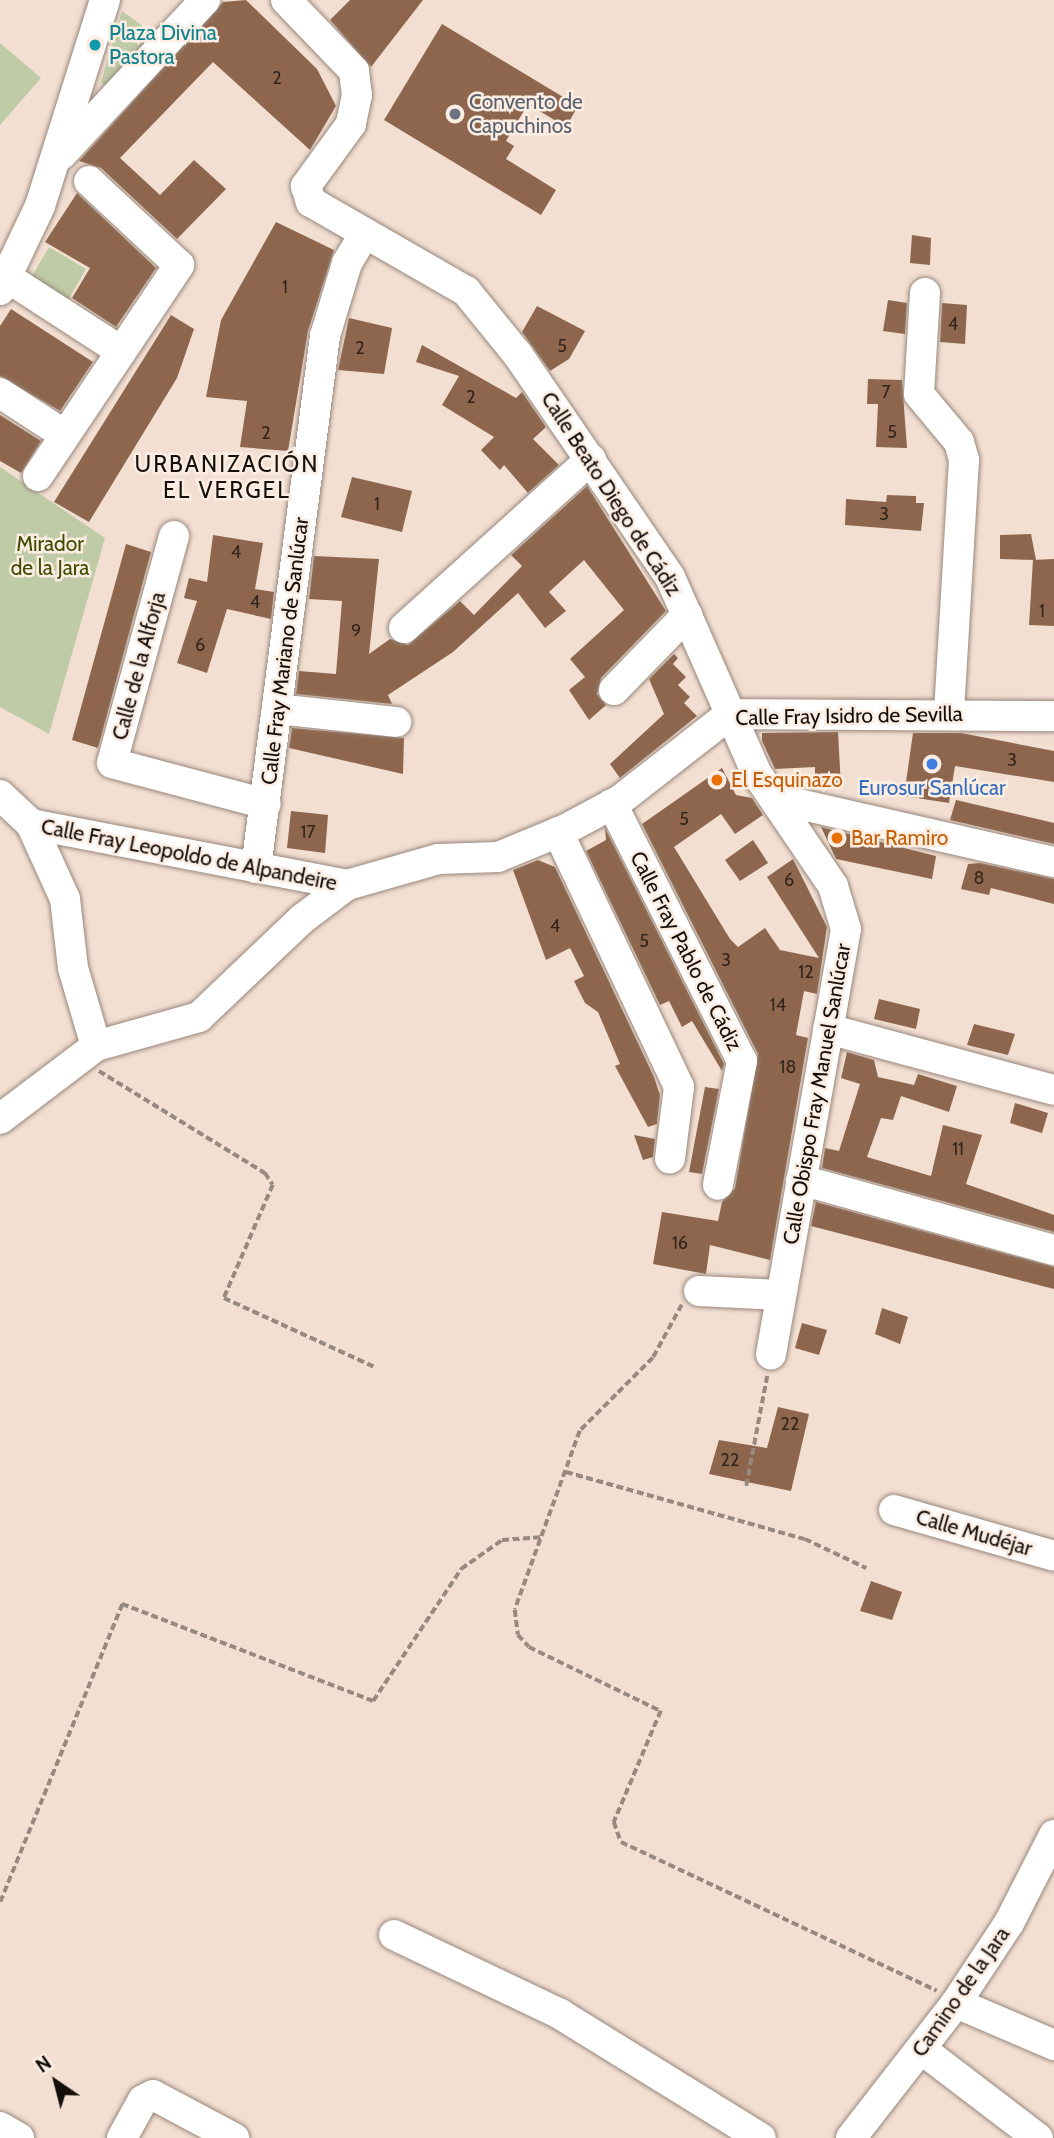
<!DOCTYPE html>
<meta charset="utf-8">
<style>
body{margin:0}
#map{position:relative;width:1054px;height:2138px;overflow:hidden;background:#f2dfd2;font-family:Cabin,sans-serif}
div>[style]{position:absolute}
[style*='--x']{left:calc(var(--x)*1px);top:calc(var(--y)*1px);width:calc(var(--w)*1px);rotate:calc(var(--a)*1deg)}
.green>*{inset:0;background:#bfcba6}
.building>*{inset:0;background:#8d664d}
.path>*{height:3.5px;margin-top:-1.75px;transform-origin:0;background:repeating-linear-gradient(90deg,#978980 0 7px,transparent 0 10.5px)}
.roads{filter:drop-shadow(0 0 2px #98877b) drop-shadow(0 0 2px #98877b)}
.minor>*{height:30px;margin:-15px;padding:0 15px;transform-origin:15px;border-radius:15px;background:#fff}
.dots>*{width:19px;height:19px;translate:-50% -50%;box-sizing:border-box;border:4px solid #fcede3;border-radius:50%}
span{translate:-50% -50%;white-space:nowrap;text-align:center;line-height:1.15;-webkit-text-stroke:5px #fcede3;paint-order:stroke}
.number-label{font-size:18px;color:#33251c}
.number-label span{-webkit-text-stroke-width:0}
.culture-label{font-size:21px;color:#0d838f}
.left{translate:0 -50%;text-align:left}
.worship-label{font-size:21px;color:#5b616d}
.street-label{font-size:21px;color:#150f0b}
.park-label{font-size:21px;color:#3d4c02}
.food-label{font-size:21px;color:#c56008}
.shop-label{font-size:21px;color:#366cbe}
.neighbourhood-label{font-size:23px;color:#150f0b;letter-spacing:2px}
.north{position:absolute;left:21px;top:2047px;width:70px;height:70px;-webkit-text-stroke:5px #fcede3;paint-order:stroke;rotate:325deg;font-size:19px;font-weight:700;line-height:28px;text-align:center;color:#150f0b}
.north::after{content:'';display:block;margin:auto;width:24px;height:32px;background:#150f0b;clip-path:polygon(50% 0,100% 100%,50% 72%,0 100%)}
</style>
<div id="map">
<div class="green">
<i style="clip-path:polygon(122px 11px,158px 37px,107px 88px,101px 82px)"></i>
<i style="clip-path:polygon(0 43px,41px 78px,0 125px)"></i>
<i style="clip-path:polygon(49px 247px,86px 269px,66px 304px,28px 283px)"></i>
<i style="clip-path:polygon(0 467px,105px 538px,49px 734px,0 707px)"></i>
</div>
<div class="building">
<i style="clip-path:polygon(246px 0,317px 69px,336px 106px,310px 150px,213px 62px,120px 158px,160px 195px,194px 160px,226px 189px,177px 239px,101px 168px,79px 161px,223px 2px)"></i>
<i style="clip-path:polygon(350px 0,423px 0,371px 67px,330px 20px)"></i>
<i style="clip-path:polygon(442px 24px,578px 106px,566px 127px,528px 104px,506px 141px,514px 146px,506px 159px,556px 190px,541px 215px,384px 120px)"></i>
<i style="clip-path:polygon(77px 193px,156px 268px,116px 327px,72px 298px,90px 268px,45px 242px)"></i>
<i style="clip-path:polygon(276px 222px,334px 250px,308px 331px,288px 451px,240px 447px,247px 401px,206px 397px,221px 320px)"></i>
<i style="clip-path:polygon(912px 235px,931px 238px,930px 265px,910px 263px)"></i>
<i style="clip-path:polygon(888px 300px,907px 303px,905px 334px,883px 331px)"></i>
<i style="clip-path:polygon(942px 303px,967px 305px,965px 344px,940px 342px)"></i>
<i style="clip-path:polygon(537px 306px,585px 331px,569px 359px,550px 371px,522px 332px)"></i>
<i style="clip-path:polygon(11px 309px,93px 362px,60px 411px,0 376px,0 326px)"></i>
<i style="clip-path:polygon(171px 315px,194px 329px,177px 378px,89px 522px,54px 502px)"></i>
<i style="clip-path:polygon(349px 318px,392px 328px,384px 374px,338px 370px)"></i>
<i style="clip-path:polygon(422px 345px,516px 398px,522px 392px,546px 427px,533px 439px,559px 465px,528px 493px,504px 465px,500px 470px,481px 450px,494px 437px,442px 405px,459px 376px,416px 362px)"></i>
<i style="clip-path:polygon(868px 379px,902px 380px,907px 448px,876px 447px,878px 404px,867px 404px)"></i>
<i style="clip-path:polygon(0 415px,41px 441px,21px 473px,0 461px)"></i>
<i style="clip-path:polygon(352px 477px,412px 491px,402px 532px,341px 517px)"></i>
<i style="clip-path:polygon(587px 486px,666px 611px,601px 678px,597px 694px,606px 705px,589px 720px,569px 690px,585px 677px,570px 659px,624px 610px,584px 560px,549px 592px,566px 611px,545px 628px,518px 593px,453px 652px,388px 695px,392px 704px,296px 694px,299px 671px,336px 674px,342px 601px,309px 599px,314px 556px,379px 559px,369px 654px,390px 639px,408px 645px,460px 601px,474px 615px,522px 566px,511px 555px)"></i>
<i style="clip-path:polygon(887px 495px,916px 496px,916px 503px,924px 503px,921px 531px,845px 525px,846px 499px,886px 502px)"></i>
<i style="clip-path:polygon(1031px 534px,1036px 560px,1000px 559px,1000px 535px)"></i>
<i style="clip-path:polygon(213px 535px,263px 543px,255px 589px,274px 592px,271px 619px,227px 609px,207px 673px,177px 663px,197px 601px,184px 598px,189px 578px,207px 582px)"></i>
<i style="clip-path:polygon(126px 544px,151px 552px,98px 748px,72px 740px)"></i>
<i style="clip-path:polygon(1054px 559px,1054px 626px,1029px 625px,1033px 560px)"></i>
<i style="clip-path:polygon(674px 654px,678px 658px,673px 664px,686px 677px,678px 685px,690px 697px,684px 703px,697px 716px,620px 778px,610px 764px,664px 714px,649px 679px)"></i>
<i style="clip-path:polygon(292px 728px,404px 738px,403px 774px,289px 748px)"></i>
<i style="clip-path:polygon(838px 732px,841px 787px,815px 789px,815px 767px,775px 769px,762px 741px,762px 733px)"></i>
<i style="clip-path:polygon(913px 733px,961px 733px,1054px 751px,1054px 782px,955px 766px,949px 803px,904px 796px)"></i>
<i style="clip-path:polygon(722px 768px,736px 795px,752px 798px,763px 815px,735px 834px,721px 814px,674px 847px,730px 939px,738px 947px,765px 928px,780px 950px,819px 958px,767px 877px,793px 859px,827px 927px,817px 994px,804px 991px,796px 1035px,808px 1038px,770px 1260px,710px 1245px,706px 1274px,653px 1264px,662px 1212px,718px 1221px,722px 1202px,735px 1188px,758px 1054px,642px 824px)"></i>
<i style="clip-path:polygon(956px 800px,1054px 823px,1054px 844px,950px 820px)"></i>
<i style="clip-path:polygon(291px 811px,328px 815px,325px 853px,287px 848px)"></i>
<i style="clip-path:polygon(821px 827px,936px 856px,932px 879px,836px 859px)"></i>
<i style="clip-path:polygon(605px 828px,724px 1064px,722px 1071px,692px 1021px,682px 1027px,669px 1001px,660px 1005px,586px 851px,606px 840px)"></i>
<i style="clip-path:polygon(753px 840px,768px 863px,740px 881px,725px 860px)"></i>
<i style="clip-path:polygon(538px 860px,555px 867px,654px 1077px,660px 1095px,657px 1124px,648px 1127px,615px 1066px,620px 1064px,598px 1012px,585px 1003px,574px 981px,584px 976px,570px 948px,546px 960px,513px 870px)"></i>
<i style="clip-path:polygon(980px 863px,1054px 879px,1054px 904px,991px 888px,989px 895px,961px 889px,968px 864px)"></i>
<i style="clip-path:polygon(879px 999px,920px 1009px,916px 1029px,874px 1019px)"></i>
<i style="clip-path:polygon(974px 1024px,1015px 1034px,1008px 1055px,967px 1045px)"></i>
<i style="clip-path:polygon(847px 1052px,874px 1060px,878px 1077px,914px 1085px,918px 1074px,957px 1086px,949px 1112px,901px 1096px,893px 1120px,881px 1118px,867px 1157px,931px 1176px,943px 1125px,982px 1135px,966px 1184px,1054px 1215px,1054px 1232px,822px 1168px,825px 1148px,839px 1151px,860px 1084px,841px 1078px)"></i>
<i style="clip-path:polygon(705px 1087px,719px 1089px,702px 1174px,689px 1172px)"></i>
<i style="clip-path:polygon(1015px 1103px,1048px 1113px,1042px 1133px,1010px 1123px)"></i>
<i style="clip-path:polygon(634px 1135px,655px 1139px,653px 1157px,643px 1160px)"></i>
<i style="clip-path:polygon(816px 1202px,1054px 1267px,1054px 1289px,811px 1226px)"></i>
<i style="clip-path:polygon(882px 1308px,908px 1317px,900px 1344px,875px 1334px)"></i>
<i style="clip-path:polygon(802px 1323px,827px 1330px,819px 1355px,795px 1348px)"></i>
<i style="clip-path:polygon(778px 1407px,809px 1414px,791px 1491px,709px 1474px,719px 1440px,767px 1448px)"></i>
<i style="clip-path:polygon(871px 1581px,902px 1592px,892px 1620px,860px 1611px)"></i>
</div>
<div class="path">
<i style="--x:99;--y:1071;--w:195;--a:31.6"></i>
<i style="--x:265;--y:1173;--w:14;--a:56"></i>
<i style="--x:273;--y:1185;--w:123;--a:113.4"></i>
<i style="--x:224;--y:1298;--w:166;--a:24.6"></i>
<i style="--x:682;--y:1305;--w:60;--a:118.7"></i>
<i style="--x:653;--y:1358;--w:103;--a:135"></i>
<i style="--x:580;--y:1431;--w:190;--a:110"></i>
<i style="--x:515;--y:1610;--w:25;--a:83"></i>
<i style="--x:518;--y:1635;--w:16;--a:47"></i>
<i style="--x:529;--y:1647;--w:147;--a:25.9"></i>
<i style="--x:661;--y:1711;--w:121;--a:112.9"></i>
<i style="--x:614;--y:1822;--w:21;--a:71"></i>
<i style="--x:621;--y:1842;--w:349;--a:25.2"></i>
<i style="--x:566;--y:1472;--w:248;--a:15.7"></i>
<i style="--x:805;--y:1539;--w:68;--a:25.4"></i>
<i style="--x:746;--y:1486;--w:112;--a:-79.2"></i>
<i style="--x:0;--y:1902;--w:322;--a:-67.7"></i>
<i style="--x:122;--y:1604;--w:269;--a:21.1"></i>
<i style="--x:373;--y:1701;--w:159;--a:-56.3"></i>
<i style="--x:461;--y:1569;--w:50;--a:-35.3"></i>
<i style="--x:502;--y:1540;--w:39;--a:-4"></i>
</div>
<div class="roads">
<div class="minor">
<i style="--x:286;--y:0;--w:98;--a:46.2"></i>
<i style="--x:354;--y:71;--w:24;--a:83"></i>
<i style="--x:357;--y:95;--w:30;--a:102"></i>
<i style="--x:351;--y:124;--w:77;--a:126"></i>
<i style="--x:306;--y:186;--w:17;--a:73"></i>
<i style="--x:311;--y:202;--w:179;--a:29.9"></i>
<i style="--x:466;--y:291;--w:82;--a:50.9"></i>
<i style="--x:518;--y:355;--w:269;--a:55.6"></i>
<i style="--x:670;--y:577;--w:215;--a:66.2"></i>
<i style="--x:757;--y:774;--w:135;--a:55.8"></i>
<i style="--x:833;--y:886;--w:45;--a:73.2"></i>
<i style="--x:846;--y:929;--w:432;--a:100"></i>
<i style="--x:61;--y:155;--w:212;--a:-47.1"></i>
<i style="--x:8;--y:278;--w:135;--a:32.9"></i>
<i style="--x:0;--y:290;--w:93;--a:-64.5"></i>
<i style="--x:40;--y:206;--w:216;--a:-72.5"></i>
<i style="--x:925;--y:293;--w:101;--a:93.4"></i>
<i style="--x:919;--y:394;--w:62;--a:50.2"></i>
<i style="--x:959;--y:442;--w:19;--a:74"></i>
<i style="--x:964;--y:460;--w:254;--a:93.4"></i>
<i style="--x:0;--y:393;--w:77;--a:32.9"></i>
<i style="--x:38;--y:476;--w:254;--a:-56.2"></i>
<i style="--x:179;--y:265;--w:123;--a:-137"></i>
<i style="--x:174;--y:536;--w:235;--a:105.3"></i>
<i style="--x:112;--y:763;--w:159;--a:14.9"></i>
<i style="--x:404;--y:628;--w:252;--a:-42.1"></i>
<i style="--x:614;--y:690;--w:105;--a:-45.8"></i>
<i style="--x:277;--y:709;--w:120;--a:6.2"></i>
<i style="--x:0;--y:795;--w:42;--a:43.1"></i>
<i style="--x:31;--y:824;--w:82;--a:65.6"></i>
<i style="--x:65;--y:899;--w:69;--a:83.4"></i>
<i style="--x:73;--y:968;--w:81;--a:73.6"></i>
<i style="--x:612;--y:804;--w:288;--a:63.2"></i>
<i style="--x:742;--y:1061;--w:126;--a:101"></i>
<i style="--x:778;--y:805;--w:8;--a:-30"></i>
<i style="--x:785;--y:801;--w:276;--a:12.8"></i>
<i style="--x:31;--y:824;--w:322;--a:10.9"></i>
<i style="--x:558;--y:832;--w:282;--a:64.6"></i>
<i style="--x:679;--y:1087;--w:72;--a:97.2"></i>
<i style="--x:256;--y:868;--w:536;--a:-82.61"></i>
<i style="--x:325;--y:336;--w:76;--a:-73.2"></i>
<i style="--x:347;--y:263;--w:35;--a:-59"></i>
<i style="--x:828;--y:1029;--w:234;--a:15.1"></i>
<i style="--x:0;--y:1119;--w:121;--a:-37.2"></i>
<i style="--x:96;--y:1046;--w:107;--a:-15.7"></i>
<i style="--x:199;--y:1017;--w:142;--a:-43.6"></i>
<i style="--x:302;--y:919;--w:56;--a:-37.1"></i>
<i style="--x:347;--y:885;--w:95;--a:-15.9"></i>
<i style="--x:438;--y:859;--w:60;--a:-1.9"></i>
<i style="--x:498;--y:857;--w:74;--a:-22.4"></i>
<i style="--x:566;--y:829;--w:61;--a:-28.2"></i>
<i style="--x:620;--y:800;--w:140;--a:-38"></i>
<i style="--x:730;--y:714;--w:324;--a:0.4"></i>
<i style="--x:801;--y:1180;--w:263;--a:15.5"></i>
<i style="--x:699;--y:1291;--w:82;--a:2.8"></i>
<i style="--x:894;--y:1510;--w:166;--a:16"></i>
<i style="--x:394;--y:1935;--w:184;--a:25.4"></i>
<i style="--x:560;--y:2014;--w:236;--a:31.7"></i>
<i style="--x:956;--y:2003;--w:107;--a:23.2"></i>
<i style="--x:921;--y:2049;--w:147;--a:37.3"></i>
<i style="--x:0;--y:2127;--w:22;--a:30"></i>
<i style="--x:122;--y:2138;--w:43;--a:-61.1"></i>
<i style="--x:143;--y:2100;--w:11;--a:-27"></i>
<i style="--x:153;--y:2095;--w:92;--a:28"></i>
<i style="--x:851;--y:2138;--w:171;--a:-52.1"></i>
<i style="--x:956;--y:2003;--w:96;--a:-56.5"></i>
<i style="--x:1009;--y:1923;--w:99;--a:-62.9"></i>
</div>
</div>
<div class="dots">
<i style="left:95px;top:45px;background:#0f9aa8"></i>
<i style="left:455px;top:114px;background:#6b7280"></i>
<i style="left:932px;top:764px;background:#3f7fe0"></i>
<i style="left:717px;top:780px;background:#e8710a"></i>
<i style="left:837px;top:838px;background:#e8710a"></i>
</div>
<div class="number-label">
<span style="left:277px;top:78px">2</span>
<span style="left:285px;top:287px">1</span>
<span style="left:953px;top:324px">4</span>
<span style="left:562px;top:346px">5</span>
<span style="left:360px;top:348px">2</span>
<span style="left:886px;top:392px">7</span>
<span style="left:471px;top:397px">2</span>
<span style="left:892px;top:432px">5</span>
<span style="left:266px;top:433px">2</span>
<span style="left:377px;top:504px">1</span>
<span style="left:884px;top:514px">3</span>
<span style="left:236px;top:552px">4</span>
<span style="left:255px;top:602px">4</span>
<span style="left:1042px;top:611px">1</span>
<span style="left:356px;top:631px">9</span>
<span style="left:200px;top:645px">6</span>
<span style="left:1012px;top:760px">3</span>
<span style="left:684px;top:819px">5</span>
<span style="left:308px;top:832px">17</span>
<span style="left:979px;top:878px">8</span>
<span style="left:789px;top:880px">6</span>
<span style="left:555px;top:926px">4</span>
<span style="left:644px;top:941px">5</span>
<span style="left:726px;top:960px">3</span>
<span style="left:806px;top:972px">12</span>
<span style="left:778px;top:1005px">14</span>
<span style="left:788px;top:1067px">18</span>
<span style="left:958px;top:1149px">11</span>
<span style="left:680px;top:1243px">16</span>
<span style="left:790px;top:1424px">22</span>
<span style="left:730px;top:1460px">22</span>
</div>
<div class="culture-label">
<span class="left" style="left:109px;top:45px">Plaza Divina<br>Pastora</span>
</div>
<div class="worship-label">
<span class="left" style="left:469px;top:114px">Convento de<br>Capuchinos</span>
</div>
<div class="street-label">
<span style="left:611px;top:494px;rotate:57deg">Calle Beato Diego de Cádiz</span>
<span style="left:285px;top:651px;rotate:-83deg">Calle Fray Mariano de Sanlúcar</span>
<span style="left:139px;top:666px;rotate:-75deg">Calle de la Alforja</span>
<span style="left:849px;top:716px;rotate:-1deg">Calle Fray Isidro de Sevilla</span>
<span style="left:189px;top:855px;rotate:11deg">Calle Fray Leopoldo de Alpandeire</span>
<span style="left:686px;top:951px;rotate:63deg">Calle Fray Pablo de Cádiz</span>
<span style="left:817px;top:1094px;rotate:-80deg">Calle Obispo Fray Manuel Sanlúcar</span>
<span style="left:974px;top:1533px;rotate:16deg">Calle Mudéjar</span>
<span style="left:961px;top:1992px;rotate:-55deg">Camino de la Jara</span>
</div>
<div class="park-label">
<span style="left:50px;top:556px">Mirador<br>de la Jara</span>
</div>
<div class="food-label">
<span class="left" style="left:731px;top:780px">El Esquinazo</span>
<span class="left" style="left:851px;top:838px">Bar Ramiro</span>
</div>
<div class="shop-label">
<span style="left:932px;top:788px">Eurosur Sanlúcar</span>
</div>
<div class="neighbourhood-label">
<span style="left:227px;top:477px">URBANIZACIÓN<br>EL VERGEL</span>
</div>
<div class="north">N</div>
</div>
